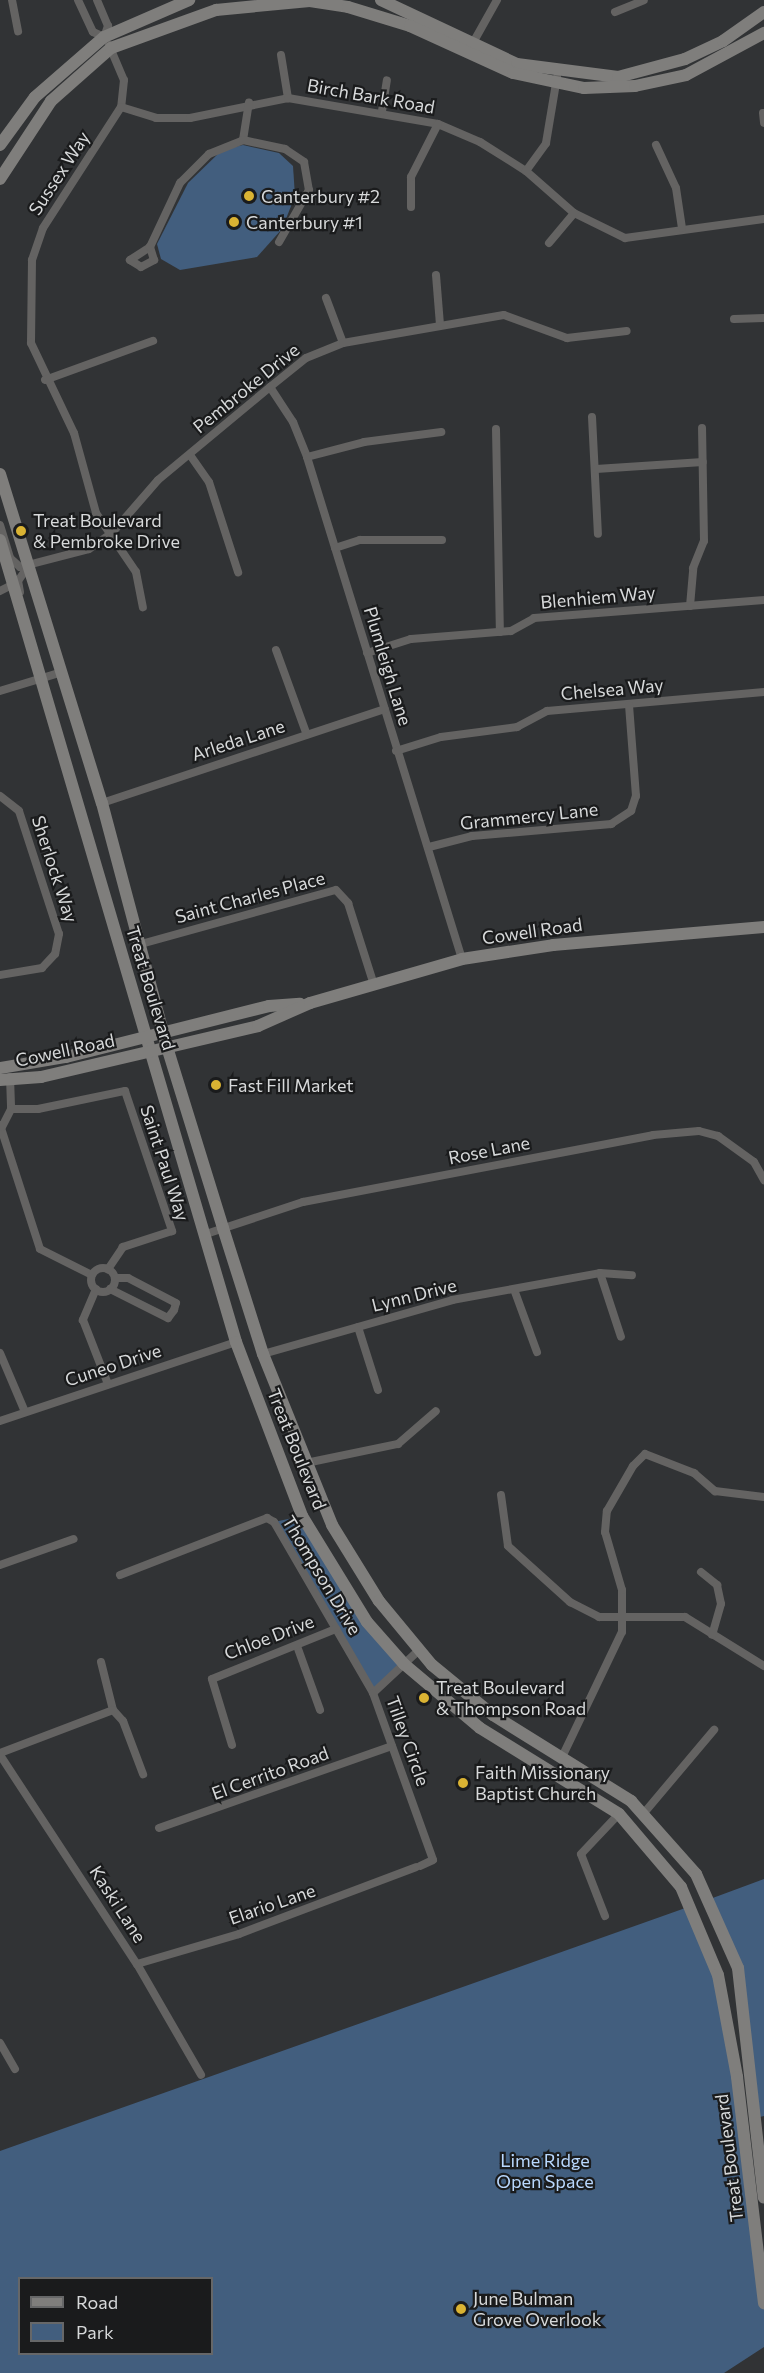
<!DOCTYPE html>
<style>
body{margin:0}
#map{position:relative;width:764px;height:2373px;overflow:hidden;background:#313335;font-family:Commissioner,sans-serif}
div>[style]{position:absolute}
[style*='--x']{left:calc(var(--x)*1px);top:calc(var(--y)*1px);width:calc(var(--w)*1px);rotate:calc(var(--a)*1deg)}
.green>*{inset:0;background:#425e7e}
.street>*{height:8px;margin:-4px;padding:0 4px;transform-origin:4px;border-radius:4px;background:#646362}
.street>.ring{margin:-4px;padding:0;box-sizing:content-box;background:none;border:8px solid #646362;border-radius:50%}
.secondary>*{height:12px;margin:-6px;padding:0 6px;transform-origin:6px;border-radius:6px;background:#7f7e7c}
.dots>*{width:16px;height:16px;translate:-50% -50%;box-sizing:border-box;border:3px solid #1a1b1c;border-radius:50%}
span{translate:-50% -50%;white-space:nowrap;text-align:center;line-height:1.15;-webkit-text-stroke:4.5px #1a1b1c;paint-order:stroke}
.street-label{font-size:18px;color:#d7d9da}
.poi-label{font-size:18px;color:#d7d9da}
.left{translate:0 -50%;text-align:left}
.park-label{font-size:18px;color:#b9d8fe}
.legend{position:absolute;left:18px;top:2277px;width:195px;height:78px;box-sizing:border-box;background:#1a1b1c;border:2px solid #666768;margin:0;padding:8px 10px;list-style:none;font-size:18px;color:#d7d9da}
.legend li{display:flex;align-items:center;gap:12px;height:30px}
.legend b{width:30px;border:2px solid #666768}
</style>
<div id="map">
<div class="green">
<i style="clip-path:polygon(243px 145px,279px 153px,293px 166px,295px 196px,282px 229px,257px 257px,180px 270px,161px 259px,157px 244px,188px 183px,222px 150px)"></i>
<i style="clip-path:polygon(302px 1516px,367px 1622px,404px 1664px,373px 1693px,274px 1522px)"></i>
<i style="clip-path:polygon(764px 1879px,764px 2116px,755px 2118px,738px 1968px,710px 1899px)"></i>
<i style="clip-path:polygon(evenodd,691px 1906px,718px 1975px,764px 2303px,764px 2347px,724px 2373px,0 2373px,0 2151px,691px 1906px,20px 2278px,212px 2278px,212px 2354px,20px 2354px,20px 2278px)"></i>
</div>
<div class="street">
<i style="--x:12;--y:0;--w:32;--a:79"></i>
<i style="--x:78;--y:0;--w:35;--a:65"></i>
<i style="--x:93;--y:32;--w:12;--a:24"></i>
<i style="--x:104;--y:37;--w:12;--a:-70"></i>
<i style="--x:108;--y:26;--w:28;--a:-113"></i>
<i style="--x:615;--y:12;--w:31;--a:-22"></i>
<i style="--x:474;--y:41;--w:47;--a:-60.7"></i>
<i style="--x:109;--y:45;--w:38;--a:67"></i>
<i style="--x:124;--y:80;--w:27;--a:96"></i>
<i style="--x:121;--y:107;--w:144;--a:122.8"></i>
<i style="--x:43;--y:228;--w:34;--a:109"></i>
<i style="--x:32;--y:260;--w:83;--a:90.7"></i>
<i style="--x:31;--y:343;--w:100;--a:64.5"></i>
<i style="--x:74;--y:433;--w:83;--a:74.6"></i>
<i style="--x:96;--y:513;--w:71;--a:55.9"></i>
<i style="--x:136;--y:572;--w:36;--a:79"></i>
<i style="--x:281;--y:55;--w:44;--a:80.8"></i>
<i style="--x:121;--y:107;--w:37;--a:17"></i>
<i style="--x:156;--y:118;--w:34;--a:0"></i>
<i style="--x:190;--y:118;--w:100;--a:-11.5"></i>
<i style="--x:288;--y:98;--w:152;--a:9.8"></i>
<i style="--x:438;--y:124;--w:46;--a:23.2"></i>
<i style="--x:480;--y:142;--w:54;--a:32.2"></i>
<i style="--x:526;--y:171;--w:64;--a:41.2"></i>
<i style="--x:574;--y:213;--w:57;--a:26.1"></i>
<i style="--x:625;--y:238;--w:140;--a:-7.8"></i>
<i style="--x:382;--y:111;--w:31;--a:-81"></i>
<i style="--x:763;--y:113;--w:10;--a:84"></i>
<i style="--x:243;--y:140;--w:38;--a:-81"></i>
<i style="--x:656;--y:145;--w:47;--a:65.1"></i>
<i style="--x:676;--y:188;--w:40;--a:81.5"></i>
<i style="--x:526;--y:171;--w:34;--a:-54"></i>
<i style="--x:546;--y:143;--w:67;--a:-80.5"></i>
<i style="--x:411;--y:207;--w:30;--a:-90"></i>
<i style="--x:411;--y:177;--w:59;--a:-63"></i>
<i style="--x:549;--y:243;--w:39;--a:-50"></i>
<i style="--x:150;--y:247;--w:24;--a:147"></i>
<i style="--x:130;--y:260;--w:13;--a:32"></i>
<i style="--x:141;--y:267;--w:15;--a:-28"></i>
<i style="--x:154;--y:260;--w:14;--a:-107"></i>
<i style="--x:150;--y:247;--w:71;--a:-64.9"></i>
<i style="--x:180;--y:183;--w:41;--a:-45"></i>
<i style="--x:209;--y:154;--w:37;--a:-22"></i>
<i style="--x:243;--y:140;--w:43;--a:12.1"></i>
<i style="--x:285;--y:149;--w:23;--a:34"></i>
<i style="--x:304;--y:162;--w:28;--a:80"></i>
<i style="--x:309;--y:190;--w:60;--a:120"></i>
<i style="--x:436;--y:275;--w:50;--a:85.4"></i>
<i style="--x:326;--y:298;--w:48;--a:69.3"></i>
<i style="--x:734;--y:319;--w:30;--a:-2"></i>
<i style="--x:45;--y:380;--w:115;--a:-19.9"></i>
<i style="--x:270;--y:387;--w:42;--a:56.7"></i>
<i style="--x:293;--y:422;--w:38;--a:68"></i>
<i style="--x:307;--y:457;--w:525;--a:72.84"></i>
<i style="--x:592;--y:417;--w:117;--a:87.1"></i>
<i style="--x:496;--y:429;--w:203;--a:88.9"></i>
<i style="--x:190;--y:455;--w:33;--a:55"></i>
<i style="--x:209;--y:482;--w:95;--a:72.1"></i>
<i style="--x:307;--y:457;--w:59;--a:-14.7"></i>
<i style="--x:364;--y:442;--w:78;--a:-7.4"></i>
<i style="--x:596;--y:469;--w:107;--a:-3.7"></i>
<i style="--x:0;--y:525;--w:34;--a:73"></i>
<i style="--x:10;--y:558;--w:13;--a:42"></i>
<i style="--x:20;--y:567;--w:71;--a:-14.6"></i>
<i style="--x:89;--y:549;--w:28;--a:-35"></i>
<i style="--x:112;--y:533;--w:70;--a:-49"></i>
<i style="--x:158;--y:480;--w:146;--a:-39.7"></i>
<i style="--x:270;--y:387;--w:46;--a:-38.9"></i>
<i style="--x:306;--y:358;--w:40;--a:-22"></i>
<i style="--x:343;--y:343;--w:163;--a:-9.9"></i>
<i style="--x:504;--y:315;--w:67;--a:20.1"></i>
<i style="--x:567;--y:338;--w:60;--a:-6.7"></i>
<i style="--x:335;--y:548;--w:26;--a:-18"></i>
<i style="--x:360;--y:540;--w:82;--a:0"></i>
<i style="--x:0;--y:591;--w:16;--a:-27"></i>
<i style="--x:20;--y:592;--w:11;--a:-100"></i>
<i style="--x:18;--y:581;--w:16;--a:-55"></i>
<i style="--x:690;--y:606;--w:38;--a:-85"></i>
<i style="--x:693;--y:568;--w:29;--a:-68"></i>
<i style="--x:704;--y:541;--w:113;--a:-91"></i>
<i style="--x:276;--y:650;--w:90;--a:70"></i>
<i style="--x:367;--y:653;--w:46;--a:-17.7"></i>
<i style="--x:411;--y:639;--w:100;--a:-4.6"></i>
<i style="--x:511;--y:631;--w:26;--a:-29"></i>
<i style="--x:534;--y:618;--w:231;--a:-4.5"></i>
<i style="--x:0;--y:691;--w:62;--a:-17"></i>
<i style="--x:396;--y:751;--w:47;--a:-17.3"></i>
<i style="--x:441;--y:737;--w:77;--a:-7.5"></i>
<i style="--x:517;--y:727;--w:34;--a:-28"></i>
<i style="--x:547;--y:711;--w:218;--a:-5"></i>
<i style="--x:0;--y:796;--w:24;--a:38"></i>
<i style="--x:19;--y:811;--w:129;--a:72"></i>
<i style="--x:59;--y:934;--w:20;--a:101"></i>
<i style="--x:55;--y:954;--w:19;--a:133"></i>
<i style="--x:42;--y:968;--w:43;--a:170.5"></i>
<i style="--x:102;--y:803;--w:298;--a:-18.4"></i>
<i style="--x:429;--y:847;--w:44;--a:-14.3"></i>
<i style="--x:472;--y:836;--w:140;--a:-4.9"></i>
<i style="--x:611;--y:824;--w:24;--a:-33"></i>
<i style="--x:631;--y:811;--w:16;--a:-72"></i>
<i style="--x:636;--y:796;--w:91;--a:-94.4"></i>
<i style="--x:141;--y:944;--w:202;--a:-15.5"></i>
<i style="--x:336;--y:890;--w:18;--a:47"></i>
<i style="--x:348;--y:903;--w:86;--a:72.4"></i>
<i style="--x:10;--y:1077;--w:32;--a:88"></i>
<i style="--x:0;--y:1125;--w:130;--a:72.1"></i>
<i style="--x:40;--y:1249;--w:58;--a:26.6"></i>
<i style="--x:2;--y:1127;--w:20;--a:-63"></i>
<i style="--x:11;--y:1109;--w:27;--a:0"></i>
<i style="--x:38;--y:1109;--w:89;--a:-11.7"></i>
<i style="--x:125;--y:1091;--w:148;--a:71.4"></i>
<i style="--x:172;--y:1231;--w:52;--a:161.9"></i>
<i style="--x:123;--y:1247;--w:27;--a:124"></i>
<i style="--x:206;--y:1234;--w:102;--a:-18.3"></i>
<i style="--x:303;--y:1202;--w:356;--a:-10.8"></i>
<i style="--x:653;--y:1135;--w:46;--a:-5"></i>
<i style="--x:699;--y:1131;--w:20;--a:15"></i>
<i style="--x:718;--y:1136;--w:44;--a:35.8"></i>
<i style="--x:754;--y:1162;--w:21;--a:61"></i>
<i class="ring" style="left:91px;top:1268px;width:16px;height:16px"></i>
<i style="--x:600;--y:1273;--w:67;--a:71.8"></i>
<i style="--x:96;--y:1289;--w:34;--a:113"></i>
<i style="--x:83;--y:1320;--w:69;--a:68.7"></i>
<i style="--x:110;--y:1289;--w:65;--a:26.6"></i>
<i style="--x:168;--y:1318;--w:10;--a:-53"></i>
<i style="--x:174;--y:1310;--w:7;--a:-74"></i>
<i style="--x:176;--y:1303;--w:54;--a:-152.5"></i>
<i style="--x:128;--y:1278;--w:13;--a:180"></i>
<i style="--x:515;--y:1292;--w:64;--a:69.9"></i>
<i style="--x:358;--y:1327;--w:66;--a:72.4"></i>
<i style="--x:0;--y:1353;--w:64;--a:67"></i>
<i style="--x:263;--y:1354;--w:197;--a:-15.9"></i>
<i style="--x:452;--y:1300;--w:150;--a:-10.3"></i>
<i style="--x:600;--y:1273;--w:32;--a:4"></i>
<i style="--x:0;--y:1421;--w:249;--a:-18.5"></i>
<i style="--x:306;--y:1463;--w:94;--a:-11.7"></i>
<i style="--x:398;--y:1444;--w:50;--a:-41"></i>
<i style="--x:501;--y:1495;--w:51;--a:82.2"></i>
<i style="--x:508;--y:1546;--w:84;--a:42.1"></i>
<i style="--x:570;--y:1602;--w:33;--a:27"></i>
<i style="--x:599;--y:1617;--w:86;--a:0"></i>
<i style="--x:685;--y:1617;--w:93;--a:31.8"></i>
<i style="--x:0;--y:1565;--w:78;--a:-19.4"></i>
<i style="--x:701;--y:1572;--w:21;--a:39"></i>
<i style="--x:717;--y:1585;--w:19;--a:78"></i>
<i style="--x:721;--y:1604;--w:32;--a:106"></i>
<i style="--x:120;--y:1575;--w:158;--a:-21.2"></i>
<i style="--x:267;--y:1518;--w:8;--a:30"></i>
<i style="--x:274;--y:1522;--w:198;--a:59.9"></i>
<i style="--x:297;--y:1646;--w:68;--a:70.2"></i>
<i style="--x:419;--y:1650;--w:63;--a:136.9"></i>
<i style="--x:373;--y:1693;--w:177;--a:70.2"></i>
<i style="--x:433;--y:1860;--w:14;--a:155"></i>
<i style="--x:101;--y:1662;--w:49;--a:76"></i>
<i style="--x:113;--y:1710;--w:15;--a:48"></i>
<i style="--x:123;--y:1721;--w:57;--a:69.3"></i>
<i style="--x:232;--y:1745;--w:69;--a:-106.9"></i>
<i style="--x:212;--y:1679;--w:134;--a:-22"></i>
<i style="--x:0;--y:1753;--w:121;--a:-20.8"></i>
<i style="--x:0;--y:1755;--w:250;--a:56.8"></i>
<i style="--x:137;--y:1964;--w:128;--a:60"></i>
<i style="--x:563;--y:1755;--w:136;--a:-64.4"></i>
<i style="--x:622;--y:1632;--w:42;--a:-90"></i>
<i style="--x:622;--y:1590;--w:60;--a:-106.3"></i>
<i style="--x:605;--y:1532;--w:21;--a:-85"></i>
<i style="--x:607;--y:1511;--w:52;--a:-60"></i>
<i style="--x:633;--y:1466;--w:17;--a:-45"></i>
<i style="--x:645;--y:1454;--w:53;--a:21.2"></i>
<i style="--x:694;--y:1473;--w:28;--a:41"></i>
<i style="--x:715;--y:1491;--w:49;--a:7"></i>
<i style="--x:644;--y:1813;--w:109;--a:-49.9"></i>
<i style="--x:159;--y:1828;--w:247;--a:-19.4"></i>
<i style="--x:605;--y:1916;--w:66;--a:-111.2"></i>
<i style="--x:581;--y:1854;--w:55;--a:-46.5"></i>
<i style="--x:137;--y:1964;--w:106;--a:-16.4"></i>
<i style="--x:239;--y:1934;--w:189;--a:-20.7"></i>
<i style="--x:0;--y:2043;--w:30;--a:60"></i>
</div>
<div class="secondary">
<i style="--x:381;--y:0;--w:150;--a:25.2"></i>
<i style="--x:517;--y:64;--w:102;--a:7.3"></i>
<i style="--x:618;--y:77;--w:69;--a:-15"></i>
<i style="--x:685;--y:59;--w:42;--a:-25.3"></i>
<i style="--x:723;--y:41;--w:50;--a:-35.3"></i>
<i style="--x:0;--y:145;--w:59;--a:-53.9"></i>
<i style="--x:35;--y:97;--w:91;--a:-41"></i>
<i style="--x:104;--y:37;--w:93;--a:-23.5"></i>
<i style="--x:0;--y:179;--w:93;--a:-56.8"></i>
<i style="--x:51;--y:101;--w:80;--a:-41.5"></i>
<i style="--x:111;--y:48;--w:112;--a:-19.9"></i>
<i style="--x:216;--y:10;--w:94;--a:-5.5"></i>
<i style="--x:310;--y:1;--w:38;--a:9"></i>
<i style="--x:348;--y:7;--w:65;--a:17"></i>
<i style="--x:410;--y:26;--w:113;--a:24.5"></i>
<i style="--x:513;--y:73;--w:73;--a:11.9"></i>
<i style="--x:584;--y:88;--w:51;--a:-2.2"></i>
<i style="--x:635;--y:86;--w:52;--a:-12.2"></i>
<i style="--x:686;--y:75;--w:89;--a:-28.3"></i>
<i style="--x:0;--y:474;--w:344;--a:72.8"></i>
<i style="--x:102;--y:803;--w:253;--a:75.1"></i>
<i style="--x:167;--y:1047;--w:189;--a:72.8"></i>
<i style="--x:223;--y:1228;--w:132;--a:72.4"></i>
<i style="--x:263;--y:1354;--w:184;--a:68"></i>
<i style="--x:332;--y:1525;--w:89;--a:58.3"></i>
<i style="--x:379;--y:1601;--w:83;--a:50.4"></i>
<i style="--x:432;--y:1665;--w:79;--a:39.3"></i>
<i style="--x:493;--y:1715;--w:163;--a:31.9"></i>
<i style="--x:631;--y:1801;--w:98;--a:48.3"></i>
<i style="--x:696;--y:1874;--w:103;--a:65.9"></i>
<i style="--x:738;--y:1968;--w:231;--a:83.6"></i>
<i style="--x:0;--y:540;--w:836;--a:73.6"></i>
<i style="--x:236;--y:1342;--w:186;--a:69.2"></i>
<i style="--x:302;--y:1516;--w:124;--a:58.5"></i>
<i style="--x:367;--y:1622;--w:56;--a:48.6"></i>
<i style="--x:404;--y:1664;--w:99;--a:40.1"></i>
<i style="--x:480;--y:1728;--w:163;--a:31.7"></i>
<i style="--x:619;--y:1814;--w:96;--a:49.7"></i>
<i style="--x:681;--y:1887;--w:95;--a:67.2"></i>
<i style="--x:718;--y:1975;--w:104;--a:79.4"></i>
<i style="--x:737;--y:2077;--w:228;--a:83.2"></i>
<i style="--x:0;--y:1068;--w:67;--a:-9.5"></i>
<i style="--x:66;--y:1057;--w:209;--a:-14.1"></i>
<i style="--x:269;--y:1006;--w:31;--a:-4"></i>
<i style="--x:0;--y:1080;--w:41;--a:-4.2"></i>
<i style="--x:41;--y:1077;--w:223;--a:-13.2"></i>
<i style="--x:258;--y:1026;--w:57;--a:-23.9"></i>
<i style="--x:310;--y:1003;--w:158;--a:-16.1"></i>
<i style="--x:462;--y:959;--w:92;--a:-8.7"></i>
<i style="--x:553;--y:945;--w:212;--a:-4.9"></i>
</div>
<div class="dots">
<i style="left:249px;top:196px;background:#dab333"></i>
<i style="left:234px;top:222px;background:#dab333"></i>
<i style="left:21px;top:531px;background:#dab333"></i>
<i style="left:216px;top:1085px;background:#dab333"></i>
<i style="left:424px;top:1698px;background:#dab333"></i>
<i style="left:463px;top:1783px;background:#dab333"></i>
<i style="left:461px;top:2309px;background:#dab333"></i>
</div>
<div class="street-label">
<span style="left:371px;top:96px;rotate:10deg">Birch Bark Road</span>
<span style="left:59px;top:173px;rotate:-57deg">Sussex Way</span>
<span style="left:246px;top:388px;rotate:-39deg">Pembroke Drive</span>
<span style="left:598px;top:597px;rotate:-5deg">Blenhiem Way</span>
<span style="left:388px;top:666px;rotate:73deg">Plumleigh Lane</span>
<span style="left:612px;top:689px;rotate:-5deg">Chelsea Way</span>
<span style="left:238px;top:740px;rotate:-18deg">Arleda Lane</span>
<span style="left:529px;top:816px;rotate:-6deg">Grammercy Lane</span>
<span style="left:55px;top:869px;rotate:72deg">Sherlock Way</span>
<span style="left:250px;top:897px;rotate:-15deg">Saint Charles Place</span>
<span style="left:532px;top:931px;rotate:-8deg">Cowell Road</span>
<span style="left:151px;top:988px;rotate:73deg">Treat Boulevard</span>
<span style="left:65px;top:1050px;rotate:-12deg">Cowell Road</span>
<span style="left:489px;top:1150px;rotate:-11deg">Rose Lane</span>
<span style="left:165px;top:1163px;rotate:72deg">Saint Paul Way</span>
<span style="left:414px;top:1295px;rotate:-14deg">Lynn Drive</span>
<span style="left:113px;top:1365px;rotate:-18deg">Cuneo Drive</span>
<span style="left:297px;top:1449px;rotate:68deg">Treat Boulevard</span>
<span style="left:322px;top:1575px;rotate:59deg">Thompson Drive</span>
<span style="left:269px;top:1637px;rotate:-21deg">Chloe Drive</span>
<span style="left:408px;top:1741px;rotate:70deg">Tilley Circle</span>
<span style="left:270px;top:1773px;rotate:-20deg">El Cerrito Road</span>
<span style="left:118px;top:1904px;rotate:57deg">Kaski Lane</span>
<span style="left:272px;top:1904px;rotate:-19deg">Elario Lane</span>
<span style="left:729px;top:2158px;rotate:-97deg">Treat Boulevard</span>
</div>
<div class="poi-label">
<span class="left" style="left:261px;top:196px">Canterbury #2</span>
<span class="left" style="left:246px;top:222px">Canterbury #1</span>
<span class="left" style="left:33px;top:531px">Treat Boulevard<br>&amp; Pembroke Drive</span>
<span class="left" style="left:228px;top:1085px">Fast Fill Market</span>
<span class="left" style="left:436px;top:1698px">Treat Boulevard<br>&amp; Thompson Road</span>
<span class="left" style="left:475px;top:1783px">Faith Missionary<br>Baptist Church</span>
<span class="left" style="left:473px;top:2309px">June Bulman<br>Grove Overlook</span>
</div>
<div class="park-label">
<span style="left:545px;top:2171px">Lime Ridge<br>Open Space</span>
</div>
<ul class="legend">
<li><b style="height:8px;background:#7f7e7c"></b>Road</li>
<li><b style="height:16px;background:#425e7e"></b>Park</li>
</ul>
</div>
